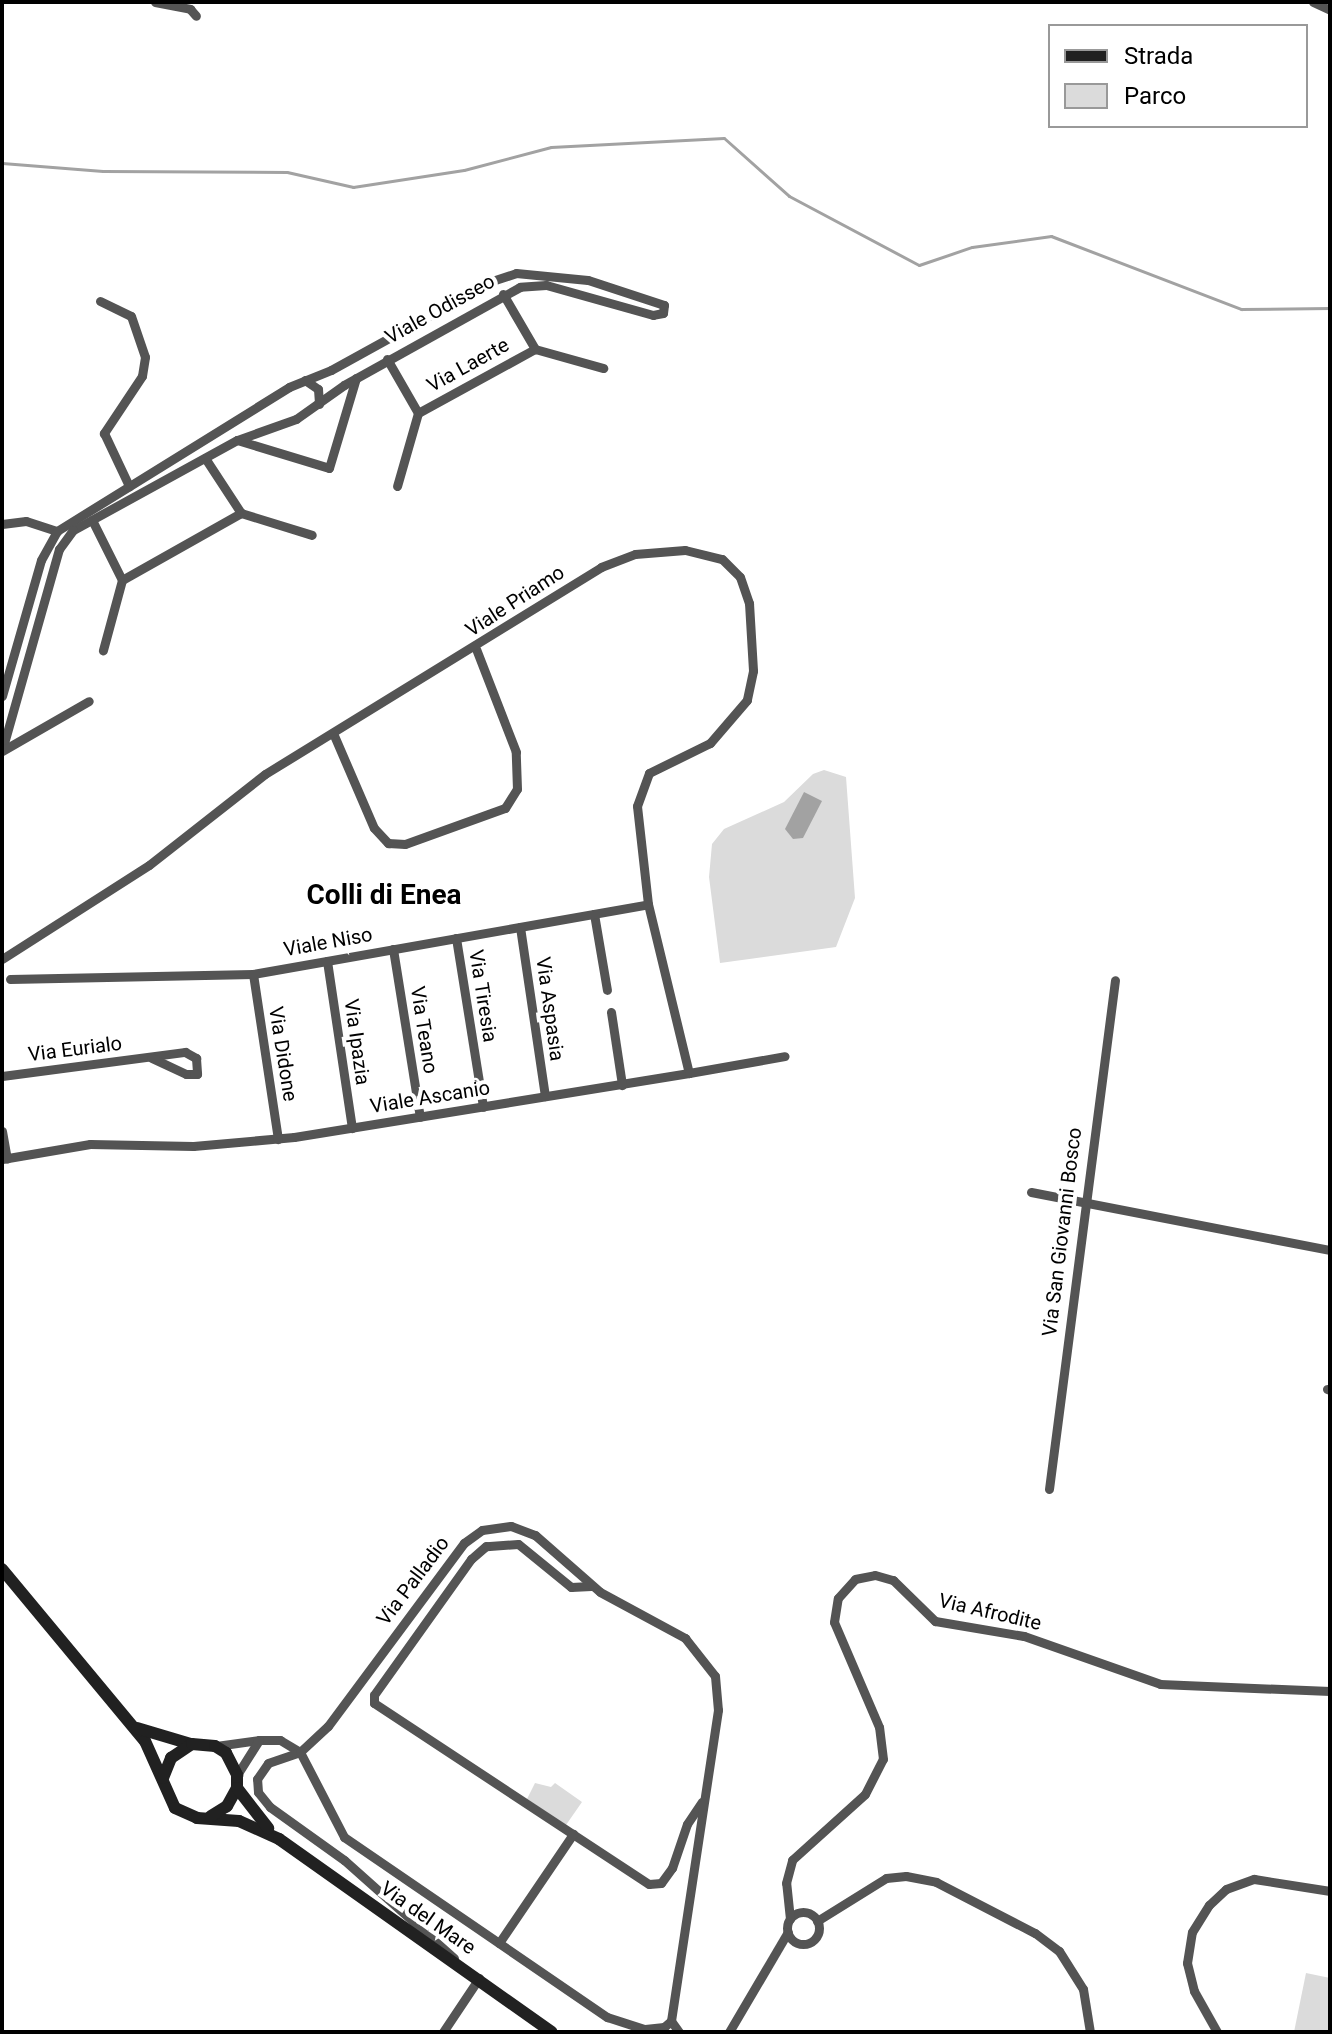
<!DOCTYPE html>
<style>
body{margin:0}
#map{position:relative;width:1332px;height:2034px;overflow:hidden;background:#fff;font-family:Roboto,sans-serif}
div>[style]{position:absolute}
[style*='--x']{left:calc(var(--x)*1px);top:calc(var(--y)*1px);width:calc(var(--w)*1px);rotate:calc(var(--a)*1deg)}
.green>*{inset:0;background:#dbdbdb}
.water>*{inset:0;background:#a2a2a2}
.stream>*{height:3px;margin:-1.5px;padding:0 1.5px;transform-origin:1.5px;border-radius:1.5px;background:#a2a2a2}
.street>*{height:9px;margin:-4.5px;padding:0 4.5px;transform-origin:4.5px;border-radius:4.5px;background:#545454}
.street>.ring{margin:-4.5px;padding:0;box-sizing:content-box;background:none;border:9px solid #545454;border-radius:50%}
.secondary>*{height:12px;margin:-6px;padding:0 6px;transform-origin:6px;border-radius:6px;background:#212121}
span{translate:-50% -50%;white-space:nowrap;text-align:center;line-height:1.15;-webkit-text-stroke:8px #fff;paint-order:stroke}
.street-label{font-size:20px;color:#000}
.district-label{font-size:28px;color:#000;font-weight:700}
.frame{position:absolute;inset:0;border:4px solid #000;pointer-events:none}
.legend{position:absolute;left:1048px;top:24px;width:260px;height:104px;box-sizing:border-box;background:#fff;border:2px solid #999;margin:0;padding:10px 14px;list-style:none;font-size:24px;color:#000}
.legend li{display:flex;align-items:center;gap:16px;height:40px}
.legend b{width:40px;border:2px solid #999}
</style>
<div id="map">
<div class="green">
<i style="clip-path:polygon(824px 770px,846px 777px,855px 898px,836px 947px,720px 963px,709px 877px,712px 844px,724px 829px,784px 802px,813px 774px)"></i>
<i style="clip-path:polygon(535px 1783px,551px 1787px,555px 1783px,582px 1802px,566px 1825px,527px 1799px)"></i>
<i style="clip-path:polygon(1306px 1973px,1330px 1978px,1330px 2032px,1294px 2032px)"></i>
</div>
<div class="water">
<i style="clip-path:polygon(804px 792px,822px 801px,803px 838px,793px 839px,785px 829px)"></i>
</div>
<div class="stream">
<i style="--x:2;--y:163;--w:101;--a:4.5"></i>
<i style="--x:103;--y:171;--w:184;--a:0.3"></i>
<i style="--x:287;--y:172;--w:68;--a:12.8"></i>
<i style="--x:353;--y:187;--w:112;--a:-8.7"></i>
<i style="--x:464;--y:170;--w:90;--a:-14.8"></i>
<i style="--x:551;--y:147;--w:173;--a:-3"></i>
<i style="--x:724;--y:138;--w:87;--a:41.7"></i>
<i style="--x:789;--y:196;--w:147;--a:28"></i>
<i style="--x:919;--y:265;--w:56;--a:-18.8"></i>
<i style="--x:972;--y:247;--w:80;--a:-7.9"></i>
<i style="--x:1051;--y:236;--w:204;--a:21"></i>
<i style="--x:1241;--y:309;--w:89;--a:-0.6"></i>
</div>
<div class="street">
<i style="--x:155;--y:2;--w:36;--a:11"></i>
<i style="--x:190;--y:9;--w:9;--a:49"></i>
<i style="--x:1313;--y:2;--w:19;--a:25"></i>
<i style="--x:503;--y:294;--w:64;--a:59.8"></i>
<i style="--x:535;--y:349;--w:71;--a:15.6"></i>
<i style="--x:100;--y:301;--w:34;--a:26"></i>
<i style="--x:131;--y:316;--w:43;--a:71.1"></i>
<i style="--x:145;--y:357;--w:19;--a:99"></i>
<i style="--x:142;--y:376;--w:69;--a:123.7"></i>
<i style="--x:104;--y:433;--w:59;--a:64.7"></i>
<i style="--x:387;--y:359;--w:62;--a:60.1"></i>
<i style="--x:418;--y:413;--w:76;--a:106"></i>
<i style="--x:305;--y:380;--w:16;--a:35"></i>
<i style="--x:318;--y:389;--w:15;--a:86"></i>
<i style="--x:418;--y:413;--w:133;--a:-28.7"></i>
<i style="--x:237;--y:440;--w:96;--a:16.9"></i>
<i style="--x:329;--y:468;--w:94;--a:-73.3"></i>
<i style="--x:205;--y:458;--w:66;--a:56.8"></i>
<i style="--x:92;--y:520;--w:67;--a:63.4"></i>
<i style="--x:122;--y:580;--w:73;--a:105.2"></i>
<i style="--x:2;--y:524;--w:24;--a:-7"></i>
<i style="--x:26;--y:521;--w:33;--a:18"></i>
<i style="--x:122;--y:580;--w:137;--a:-29.4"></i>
<i style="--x:241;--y:513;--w:74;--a:17.2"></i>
<i style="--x:2;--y:696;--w:141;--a:-74"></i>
<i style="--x:41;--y:560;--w:33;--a:-61"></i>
<i style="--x:57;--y:531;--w:273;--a:-31.8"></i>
<i style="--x:289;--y:387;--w:45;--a:-22"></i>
<i style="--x:331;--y:370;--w:184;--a:-28.9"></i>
<i style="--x:492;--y:281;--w:25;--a:-18"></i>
<i style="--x:516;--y:273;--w:72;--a:5.6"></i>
<i style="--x:588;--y:280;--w:80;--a:18.2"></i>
<i style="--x:664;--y:305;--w:8;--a:97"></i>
<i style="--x:663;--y:313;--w:10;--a:169"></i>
<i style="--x:653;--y:315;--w:111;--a:-164.3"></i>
<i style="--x:546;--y:285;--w:26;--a:176"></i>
<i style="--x:520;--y:287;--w:201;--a:150.9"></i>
<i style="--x:344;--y:385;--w:59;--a:144.7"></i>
<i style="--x:296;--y:419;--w:63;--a:160.4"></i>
<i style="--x:237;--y:440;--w:187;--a:151.2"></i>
<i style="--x:73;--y:530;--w:24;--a:126"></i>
<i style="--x:59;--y:549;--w:209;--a:105.8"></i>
<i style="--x:333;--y:733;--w:103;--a:66.7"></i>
<i style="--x:374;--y:828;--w:21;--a:47"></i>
<i style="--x:388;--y:843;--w:17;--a:3"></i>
<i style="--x:405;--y:844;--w:106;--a:-19.8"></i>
<i style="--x:505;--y:808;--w:22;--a:-58"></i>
<i style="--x:517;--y:789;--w:37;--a:-92"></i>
<i style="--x:516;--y:752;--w:110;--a:-111.2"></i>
<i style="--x:2;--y:751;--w:100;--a:-29.9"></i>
<i style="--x:594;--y:914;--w:77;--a:80.3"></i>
<i style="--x:520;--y:927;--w:171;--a:81.6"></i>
<i style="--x:456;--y:938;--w:171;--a:80.9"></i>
<i style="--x:393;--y:949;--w:170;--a:80.9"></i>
<i style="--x:2;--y:959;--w:174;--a:-32.6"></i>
<i style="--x:149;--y:865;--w:147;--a:-38.1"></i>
<i style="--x:265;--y:774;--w:395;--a:-31.6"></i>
<i style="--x:601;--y:567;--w:36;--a:-21"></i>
<i style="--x:635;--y:554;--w:50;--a:-4.6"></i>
<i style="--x:685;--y:550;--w:38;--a:14"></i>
<i style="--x:722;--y:559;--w:25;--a:45"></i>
<i style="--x:740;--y:577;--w:28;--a:71"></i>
<i style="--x:749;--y:603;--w:68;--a:86.6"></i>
<i style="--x:753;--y:671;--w:30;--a:102"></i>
<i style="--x:747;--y:700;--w:57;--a:130.7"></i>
<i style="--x:710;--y:743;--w:68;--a:153.8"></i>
<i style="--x:649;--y:773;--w:35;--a:110"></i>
<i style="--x:637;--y:806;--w:99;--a:83.6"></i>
<i style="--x:648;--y:904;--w:174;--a:76.4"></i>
<i style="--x:689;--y:1073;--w:400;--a:170.8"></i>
<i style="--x:294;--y:1137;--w:101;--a:174.9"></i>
<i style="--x:193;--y:1146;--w:103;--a:-178.9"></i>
<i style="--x:90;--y:1144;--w:89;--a:170.3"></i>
<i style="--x:327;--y:961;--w:169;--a:81.5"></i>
<i style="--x:253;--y:974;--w:167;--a:81.4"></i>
<i style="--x:10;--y:979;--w:243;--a:-1.2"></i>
<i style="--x:253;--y:974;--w:401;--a:-10"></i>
<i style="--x:611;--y:1012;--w:74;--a:81.4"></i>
<i style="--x:689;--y:1073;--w:97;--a:-10"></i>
<i style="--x:2;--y:1076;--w:185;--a:-7.5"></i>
<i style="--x:185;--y:1052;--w:13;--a:29"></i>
<i style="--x:196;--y:1058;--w:16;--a:86"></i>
<i style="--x:197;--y:1074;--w:11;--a:180"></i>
<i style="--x:186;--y:1074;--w:38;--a:-155"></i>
<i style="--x:2;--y:1131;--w:28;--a:80"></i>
<i style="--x:1031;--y:1192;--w:305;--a:11"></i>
<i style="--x:1327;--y:1389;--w:3;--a:18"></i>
<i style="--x:1049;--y:1489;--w:513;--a:-82.61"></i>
<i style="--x:591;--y:1586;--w:20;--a:177"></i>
<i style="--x:571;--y:1587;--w:68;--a:-140.9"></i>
<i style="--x:518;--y:1544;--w:32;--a:176"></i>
<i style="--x:486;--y:1546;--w:20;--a:139"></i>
<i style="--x:471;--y:1559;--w:167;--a:125.5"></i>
<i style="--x:374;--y:1695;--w:8;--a:90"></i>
<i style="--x:374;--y:1703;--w:329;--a:33.4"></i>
<i style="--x:649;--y:1884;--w:12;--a:-5"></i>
<i style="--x:661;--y:1883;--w:19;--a:-54"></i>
<i style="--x:672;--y:1868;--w:46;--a:-71.2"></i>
<i style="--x:687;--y:1824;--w:27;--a:-56"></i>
<i style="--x:259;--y:1740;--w:21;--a:0"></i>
<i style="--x:280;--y:1740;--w:23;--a:31"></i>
<i style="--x:300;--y:1752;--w:96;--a:62.6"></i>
<i style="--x:344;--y:1837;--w:319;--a:34.4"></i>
<i style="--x:607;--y:2017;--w:40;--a:18"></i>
<i style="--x:645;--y:2029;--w:19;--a:-6"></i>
<i style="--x:664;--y:2027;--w:9;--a:-41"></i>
<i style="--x:216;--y:1746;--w:43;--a:-7.9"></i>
<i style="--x:259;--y:1740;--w:41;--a:122.2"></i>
<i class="ring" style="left:787px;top:1912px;width:23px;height:23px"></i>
<i style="--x:790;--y:1919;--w:36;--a:-96"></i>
<i style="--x:786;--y:1883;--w:24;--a:-75"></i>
<i style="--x:792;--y:1860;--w:98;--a:-42.1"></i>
<i style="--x:865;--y:1794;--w:39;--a:-63"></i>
<i style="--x:883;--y:1759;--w:32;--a:-97"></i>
<i style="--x:879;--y:1727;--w:114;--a:-113.2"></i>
<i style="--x:834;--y:1622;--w:24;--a:-81"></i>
<i style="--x:838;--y:1598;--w:25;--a:-48"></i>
<i style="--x:855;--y:1579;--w:20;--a:-11"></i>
<i style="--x:875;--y:1575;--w:19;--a:16"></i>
<i style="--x:893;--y:1580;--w:59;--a:44.3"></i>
<i style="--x:935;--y:1621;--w:90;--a:9.6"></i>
<i style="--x:1024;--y:1636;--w:144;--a:19.4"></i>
<i style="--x:1160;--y:1684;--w:170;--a:2.4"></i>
<i style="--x:817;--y:1921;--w:81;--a:-31.9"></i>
<i style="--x:886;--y:1878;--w:20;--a:-6"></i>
<i style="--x:906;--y:1876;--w:31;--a:11"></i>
<i style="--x:936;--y:1882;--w:111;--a:27.3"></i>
<i style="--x:1035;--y:1933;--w:30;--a:37"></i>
<i style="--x:1059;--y:1951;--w:45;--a:57.7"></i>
<i style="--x:1083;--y:1989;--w:44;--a:80.8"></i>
<i style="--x:499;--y:1943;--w:132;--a:-55.8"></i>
<i style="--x:454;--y:1958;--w:147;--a:-138.3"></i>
<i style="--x:344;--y:1860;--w:91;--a:-144.4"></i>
<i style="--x:270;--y:1807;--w:19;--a:-129"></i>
<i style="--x:258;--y:1792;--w:13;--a:-94"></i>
<i style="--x:257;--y:1779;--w:19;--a:-55"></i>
<i style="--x:268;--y:1763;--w:34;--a:-19"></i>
<i style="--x:300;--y:1752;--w:38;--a:-43"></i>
<i style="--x:328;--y:1726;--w:228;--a:-53.4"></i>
<i style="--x:464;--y:1543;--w:22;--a:-36"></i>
<i style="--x:482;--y:1530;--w:29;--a:-8"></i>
<i style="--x:511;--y:1526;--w:26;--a:21"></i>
<i style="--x:535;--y:1535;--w:86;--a:41.2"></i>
<i style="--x:600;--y:1592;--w:97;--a:28.4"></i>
<i style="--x:685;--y:1638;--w:48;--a:51.7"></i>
<i style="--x:715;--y:1676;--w:34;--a:85"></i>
<i style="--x:718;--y:1710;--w:315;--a:98.6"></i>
<i style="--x:671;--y:2021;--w:14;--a:54"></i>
<i style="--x:443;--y:2032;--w:65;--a:-56.3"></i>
<i style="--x:729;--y:2032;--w:116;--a:-59.5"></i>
<i style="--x:1217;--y:2032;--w:47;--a:-119.3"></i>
<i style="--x:1194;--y:1991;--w:29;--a:-104"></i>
<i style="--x:1187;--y:1963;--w:31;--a:-81"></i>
<i style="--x:1192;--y:1932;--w:32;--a:-58"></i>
<i style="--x:1209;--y:1905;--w:23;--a:-43"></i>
<i style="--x:1226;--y:1889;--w:30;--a:-20"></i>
<i style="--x:1254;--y:1879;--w:77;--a:9"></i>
</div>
<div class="secondary">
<i style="--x:2;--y:1569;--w:224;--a:50.3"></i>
<i style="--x:145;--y:1741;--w:73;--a:65.9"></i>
<i style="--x:175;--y:1808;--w:24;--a:24"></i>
<i style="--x:197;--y:1818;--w:42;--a:4.1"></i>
<i style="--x:239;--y:1821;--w:44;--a:24.2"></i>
<i style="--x:279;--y:1839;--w:334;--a:35.3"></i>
<i style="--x:137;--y:1728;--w:56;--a:16.5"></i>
<i style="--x:163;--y:1778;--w:22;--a:-68"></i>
<i style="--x:171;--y:1758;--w:25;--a:-34"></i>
<i style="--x:192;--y:1744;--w:23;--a:5"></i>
<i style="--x:215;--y:1746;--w:13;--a:32"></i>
<i style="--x:226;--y:1753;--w:25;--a:63"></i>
<i style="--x:237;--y:1775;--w:13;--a:90"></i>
<i style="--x:237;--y:1788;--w:21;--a:119"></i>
<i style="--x:227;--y:1806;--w:19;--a:148"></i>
<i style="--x:237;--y:1788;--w:51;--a:52.2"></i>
</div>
<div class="street-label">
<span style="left:440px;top:309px;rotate:-29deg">Viale Odisseo</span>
<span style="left:468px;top:365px;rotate:-29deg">Via Laerte</span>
<span style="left:515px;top:601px;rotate:-33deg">Viale Priamo</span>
<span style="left:328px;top:942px;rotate:-10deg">Viale Niso</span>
<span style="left:483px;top:996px;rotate:81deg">Via Tiresia</span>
<span style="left:550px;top:1009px;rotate:82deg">Via Aspasia</span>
<span style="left:424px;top:1030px;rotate:81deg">Via Teano</span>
<span style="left:357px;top:1042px;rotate:82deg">Via Ipazia</span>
<span style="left:75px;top:1049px;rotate:-7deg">Via Eurialo</span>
<span style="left:283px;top:1054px;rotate:81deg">Via Didone</span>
<span style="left:430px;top:1097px;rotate:-9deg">Viale Ascanio</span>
<span style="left:1062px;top:1232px;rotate:-83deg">Via San Giovanni Bosco</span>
<span style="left:413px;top:1581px;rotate:-53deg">Via Palladio</span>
<span style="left:990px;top:1612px;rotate:13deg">Via Afrodite</span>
<span style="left:428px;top:1918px;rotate:35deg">Via del Mare</span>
</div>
<div class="district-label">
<span style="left:384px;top:895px">Colli di Enea</span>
</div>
<div class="frame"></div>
<ul class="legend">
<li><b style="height:10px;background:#212121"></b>Strada</li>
<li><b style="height:22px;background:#dbdbdb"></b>Parco</li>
</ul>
</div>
